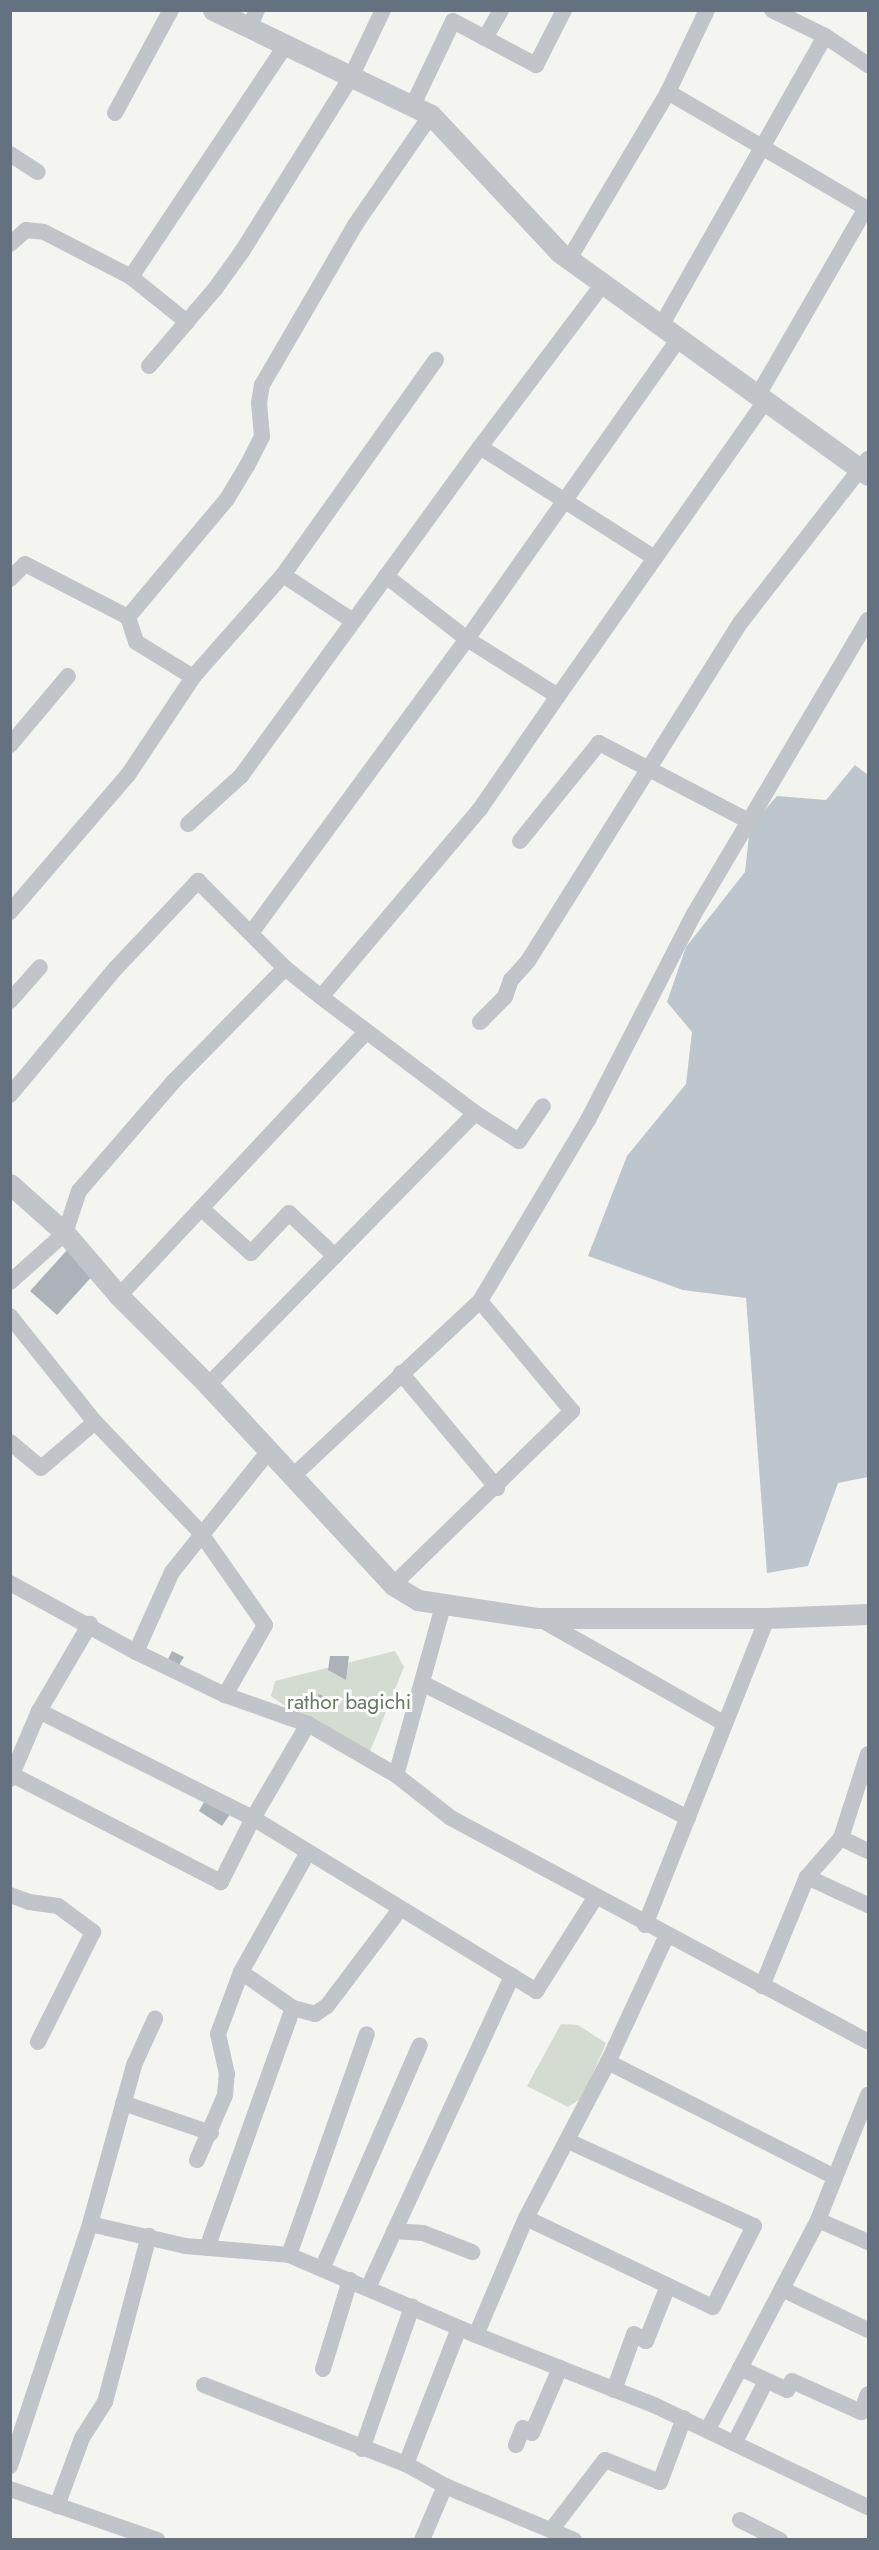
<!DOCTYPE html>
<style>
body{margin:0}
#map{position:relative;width:879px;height:2550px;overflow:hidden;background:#f4f4f0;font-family:Jost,sans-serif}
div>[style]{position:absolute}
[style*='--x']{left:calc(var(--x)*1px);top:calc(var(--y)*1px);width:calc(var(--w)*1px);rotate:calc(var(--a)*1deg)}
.green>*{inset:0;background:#d4dbd1}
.water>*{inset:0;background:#bcc6cc}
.building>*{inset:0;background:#acb2b8}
.minor>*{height:16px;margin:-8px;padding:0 8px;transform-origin:8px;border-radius:8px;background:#c1c4c8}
.tertiary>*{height:21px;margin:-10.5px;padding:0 10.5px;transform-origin:10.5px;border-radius:10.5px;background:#c1c4c8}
span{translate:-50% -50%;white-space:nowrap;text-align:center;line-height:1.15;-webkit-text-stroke:6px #fff;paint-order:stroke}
.park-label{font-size:21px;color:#647862}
.frame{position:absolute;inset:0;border:12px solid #637181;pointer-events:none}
</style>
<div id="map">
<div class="green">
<i style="clip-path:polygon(395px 1651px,404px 1667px,365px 1764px,271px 1696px,275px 1681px)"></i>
<i style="clip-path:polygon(561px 2024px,578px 2025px,606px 2043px,583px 2097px,568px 2107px,527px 2086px)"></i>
</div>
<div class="water">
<i style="clip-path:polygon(855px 765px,868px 775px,868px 1477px,838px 1483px,808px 1566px,767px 1573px,746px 1298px,683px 1290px,588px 1256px,627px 1156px,686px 1084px,692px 1032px,667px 1002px,686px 947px,745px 872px,750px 827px,777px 796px,826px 800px)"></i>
</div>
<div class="building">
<i style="clip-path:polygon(69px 1248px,96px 1272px,57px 1315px,30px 1291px)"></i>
<i style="clip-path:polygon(172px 1651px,184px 1657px,179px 1665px,168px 1659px)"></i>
<i style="clip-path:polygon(330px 1656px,349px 1656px,346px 1680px,328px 1670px)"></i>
<i style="clip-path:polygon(319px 1694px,331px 1701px,324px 1710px,314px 1702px)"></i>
<i style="clip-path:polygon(207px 1797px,232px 1811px,222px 1826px,199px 1811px)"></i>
</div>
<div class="minor">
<i style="--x:772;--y:10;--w:59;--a:26.1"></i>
<i style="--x:825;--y:36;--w:52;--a:34"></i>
<i style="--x:249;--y:28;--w:20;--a:-66"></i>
<i style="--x:485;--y:38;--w:58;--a:27.9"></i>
<i style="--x:536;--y:65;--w:62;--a:-63"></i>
<i style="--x:668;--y:92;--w:229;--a:30.4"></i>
<i style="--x:866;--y:208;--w:216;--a:120"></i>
<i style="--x:412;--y:107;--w:95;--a:-64.5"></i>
<i style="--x:453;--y:21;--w:36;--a:28"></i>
<i style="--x:485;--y:38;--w:32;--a:-60"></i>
<i style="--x:115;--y:113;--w:117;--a:-61.5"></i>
<i style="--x:10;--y:154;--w:33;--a:33"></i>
<i style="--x:10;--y:244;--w:21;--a:-41"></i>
<i style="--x:26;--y:230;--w:18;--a:6"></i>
<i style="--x:44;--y:232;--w:98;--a:27.3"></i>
<i style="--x:131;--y:277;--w:72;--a:38.8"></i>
<i style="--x:569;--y:259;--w:194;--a:-59.3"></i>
<i style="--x:668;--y:92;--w:91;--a:-64.6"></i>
<i style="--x:131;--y:277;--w:279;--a:-56.3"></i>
<i style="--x:661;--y:326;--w:333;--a:-60.5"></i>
<i style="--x:149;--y:366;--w:101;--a:-49.4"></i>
<i style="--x:215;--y:289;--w:48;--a:-54.3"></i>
<i style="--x:243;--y:250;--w:204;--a:-58"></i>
<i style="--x:351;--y:77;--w:74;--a:-64.5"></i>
<i style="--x:480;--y:447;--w:204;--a:-53"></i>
<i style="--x:386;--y:576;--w:103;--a:37.9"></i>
<i style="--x:467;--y:639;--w:367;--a:-54.8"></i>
<i style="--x:10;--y:579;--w:21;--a:-45"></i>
<i style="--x:25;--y:564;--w:116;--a:27.2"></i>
<i style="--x:128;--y:617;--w:26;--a:72"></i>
<i style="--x:136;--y:642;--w:67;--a:31.6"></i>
<i style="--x:128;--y:617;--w:154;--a:-50"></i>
<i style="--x:227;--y:499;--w:39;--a:-59"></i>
<i style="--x:247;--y:466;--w:33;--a:-63"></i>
<i style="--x:262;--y:437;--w:34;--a:-95"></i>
<i style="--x:259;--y:403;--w:18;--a:-81"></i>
<i style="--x:262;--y:385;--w:185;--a:-59.8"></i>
<i style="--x:355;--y:225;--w:134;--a:-55.4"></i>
<i style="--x:353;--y:621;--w:84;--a:-146.7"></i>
<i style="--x:283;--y:575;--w:264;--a:-54.6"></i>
<i style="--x:10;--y:745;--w:90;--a:-50"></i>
<i style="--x:188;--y:824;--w:72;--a:-42.2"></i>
<i style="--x:241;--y:776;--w:407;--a:-54"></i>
<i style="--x:480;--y:447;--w:207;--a:32.4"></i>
<i style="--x:520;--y:841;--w:126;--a:-51.1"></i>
<i style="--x:599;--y:743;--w:169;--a:27.5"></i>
<i style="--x:10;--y:912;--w:181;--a:-49.3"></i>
<i style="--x:128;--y:775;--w:118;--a:-56.4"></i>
<i style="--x:193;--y:677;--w:136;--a:-48.6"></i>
<i style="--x:251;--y:933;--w:365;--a:-53.7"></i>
<i style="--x:467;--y:639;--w:107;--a:32.1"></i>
<i style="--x:558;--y:696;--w:360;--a:-54.9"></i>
<i style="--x:10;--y:1001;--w:45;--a:-48.6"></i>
<i style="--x:480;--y:1022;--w:35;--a:-45"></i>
<i style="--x:505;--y:997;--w:18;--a:-71"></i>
<i style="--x:511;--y:980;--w:25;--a:-48"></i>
<i style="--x:528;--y:961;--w:400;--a:-57.9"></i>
<i style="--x:741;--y:622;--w:207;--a:-52.1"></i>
<i style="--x:10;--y:1095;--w:165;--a:-50.2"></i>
<i style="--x:116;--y:968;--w:120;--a:-46.7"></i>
<i style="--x:198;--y:881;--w:123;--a:45"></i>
<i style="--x:285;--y:968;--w:46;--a:38.9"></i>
<i style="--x:475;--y:1113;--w:193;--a:-143"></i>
<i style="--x:321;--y:997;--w:246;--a:-49.8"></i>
<i style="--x:480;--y:809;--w:137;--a:-55.4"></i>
<i style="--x:203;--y:1210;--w:64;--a:41.9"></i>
<i style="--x:251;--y:1253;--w:55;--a:-46.5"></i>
<i style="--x:289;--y:1213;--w:63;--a:43.1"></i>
<i style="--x:10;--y:1282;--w:74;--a:-41.7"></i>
<i style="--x:65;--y:1233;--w:44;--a:-71.6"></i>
<i style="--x:79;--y:1191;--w:145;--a:-49.2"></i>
<i style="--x:174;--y:1081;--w:158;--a:-45.5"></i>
<i style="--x:119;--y:1296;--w:362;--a:-46.9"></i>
<i style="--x:10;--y:1316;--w:136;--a:51.3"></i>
<i style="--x:95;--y:1422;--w:152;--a:46.3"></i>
<i style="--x:200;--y:1532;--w:113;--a:55"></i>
<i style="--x:265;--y:1625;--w:81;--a:119.7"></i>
<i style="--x:401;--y:1373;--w:150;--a:50.1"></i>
<i style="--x:208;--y:1385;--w:381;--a:-45.5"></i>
<i style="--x:475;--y:1113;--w:52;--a:32.5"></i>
<i style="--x:519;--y:1141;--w:42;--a:-55.6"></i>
<i style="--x:10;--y:1442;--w:40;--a:40"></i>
<i style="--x:41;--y:1468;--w:71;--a:-40.4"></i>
<i style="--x:293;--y:1476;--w:256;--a:-43.1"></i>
<i style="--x:480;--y:1301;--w:211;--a:-59.2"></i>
<i style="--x:588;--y:1120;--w:232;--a:-62.8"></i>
<i style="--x:694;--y:914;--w:342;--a:-59.4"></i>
<i style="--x:10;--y:1583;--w:144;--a:28.7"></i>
<i style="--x:136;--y:1652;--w:99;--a:25.8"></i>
<i style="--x:225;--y:1695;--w:88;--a:19.3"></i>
<i style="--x:308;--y:1724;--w:109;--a:120.3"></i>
<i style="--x:253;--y:1818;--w:72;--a:116.6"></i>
<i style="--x:221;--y:1882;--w:234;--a:-152.8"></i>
<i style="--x:393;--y:1585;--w:250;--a:-44.2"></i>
<i style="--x:572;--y:1411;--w:143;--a:-129.9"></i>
<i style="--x:443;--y:1606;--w:175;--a:105.5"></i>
<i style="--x:396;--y:1775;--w:70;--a:38"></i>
<i style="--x:451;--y:1818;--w:473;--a:28.2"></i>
<i style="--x:538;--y:1618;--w:215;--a:29.5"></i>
<i style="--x:136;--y:1652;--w:88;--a:-65.8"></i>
<i style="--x:172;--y:1572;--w:155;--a:-51.3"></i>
<i style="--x:424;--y:1684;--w:296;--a:26.9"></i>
<i style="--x:39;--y:1711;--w:239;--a:26.6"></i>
<i style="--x:253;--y:1818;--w:332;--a:31.4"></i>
<i style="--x:536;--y:1991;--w:110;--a:-57.6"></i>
<i style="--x:308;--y:1724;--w:102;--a:30.1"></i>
<i style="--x:868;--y:1754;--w:88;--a:107.8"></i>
<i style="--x:841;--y:1838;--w:30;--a:26"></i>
<i style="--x:10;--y:1779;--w:74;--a:-66.9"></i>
<i style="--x:39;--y:1711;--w:101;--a:-59.6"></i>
<i style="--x:807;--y:1877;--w:52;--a:-48.9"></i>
<i style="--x:10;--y:1895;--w:20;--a:20"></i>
<i style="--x:29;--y:1902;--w:29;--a:8"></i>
<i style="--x:58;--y:1906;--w:44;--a:36.6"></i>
<i style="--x:93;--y:1932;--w:123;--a:116.6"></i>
<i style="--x:645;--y:1925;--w:330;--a:-68.3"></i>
<i style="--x:241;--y:1972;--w:135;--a:-60.8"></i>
<i style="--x:762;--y:1986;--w:118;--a:-67.6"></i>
<i style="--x:807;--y:1877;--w:67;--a:24.7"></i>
<i style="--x:608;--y:2062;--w:138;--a:-65.1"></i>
<i style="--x:123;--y:2103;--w:93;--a:18.8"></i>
<i style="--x:197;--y:2160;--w:71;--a:-66.7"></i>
<i style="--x:225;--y:2095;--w:21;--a:-85"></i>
<i style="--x:227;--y:2074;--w:41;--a:-102.7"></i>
<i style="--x:218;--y:2034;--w:66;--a:-69.6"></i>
<i style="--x:241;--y:1972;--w:63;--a:34.7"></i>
<i style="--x:293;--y:2008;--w:23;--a:15"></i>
<i style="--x:315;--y:2014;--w:14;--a:-34"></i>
<i style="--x:327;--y:2006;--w:121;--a:-53"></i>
<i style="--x:526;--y:2218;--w:207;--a:25.5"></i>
<i style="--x:713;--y:2307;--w:91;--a:-63.2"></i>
<i style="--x:754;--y:2226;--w:205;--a:-155.4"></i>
<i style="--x:818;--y:2220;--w:135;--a:-68.2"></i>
<i style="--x:90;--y:2224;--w:98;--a:13"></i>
<i style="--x:185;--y:2246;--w:104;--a:4.9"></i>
<i style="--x:289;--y:2255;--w:203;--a:23.2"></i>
<i style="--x:476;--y:2335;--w:127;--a:-66.9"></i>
<i style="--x:526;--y:2218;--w:176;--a:-62.3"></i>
<i style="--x:608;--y:2062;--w:254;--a:26.9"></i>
<i style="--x:394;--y:2231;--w:29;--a:4"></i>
<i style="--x:423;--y:2233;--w:53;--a:21.2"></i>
<i style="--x:207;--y:2248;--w:255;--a:-70.3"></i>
<i style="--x:289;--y:2255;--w:234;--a:-70.6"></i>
<i style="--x:322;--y:2269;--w:244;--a:-66.4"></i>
<i style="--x:368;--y:2288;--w:344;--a:-65.2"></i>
<i style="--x:782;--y:2289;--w:95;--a:25.5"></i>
<i style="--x:476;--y:2335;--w:193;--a:21.5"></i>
<i style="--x:656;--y:2406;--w:235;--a:25.5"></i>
<i style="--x:740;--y:2368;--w:52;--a:25.1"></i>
<i style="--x:787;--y:2390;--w:10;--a:-61"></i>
<i style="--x:792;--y:2381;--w:76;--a:24.2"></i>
<i style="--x:861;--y:2412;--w:19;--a:-69"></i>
<i style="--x:323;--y:2369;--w:93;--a:-73.1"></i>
<i style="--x:204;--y:2385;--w:217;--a:21.4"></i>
<i style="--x:406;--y:2464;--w:45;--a:29.4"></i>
<i style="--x:445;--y:2486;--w:140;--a:22.7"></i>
<i style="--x:614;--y:2390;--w:59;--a:-70.3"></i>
<i style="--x:634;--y:2334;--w:14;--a:30"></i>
<i style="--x:646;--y:2341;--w:59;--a:-68.2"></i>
<i style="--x:708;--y:2429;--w:236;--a:-62.2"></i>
<i style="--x:818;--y:2220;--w:55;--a:23.7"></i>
<i style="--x:735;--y:2442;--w:68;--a:-63.1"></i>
<i style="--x:516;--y:2445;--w:18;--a:-68"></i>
<i style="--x:523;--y:2428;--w:10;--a:29"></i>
<i style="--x:532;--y:2433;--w:71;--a:-66.7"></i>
<i style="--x:362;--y:2449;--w:151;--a:-70.6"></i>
<i style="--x:406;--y:2464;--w:146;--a:-68.7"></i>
<i style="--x:10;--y:2466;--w:255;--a:-71.7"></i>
<i style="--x:90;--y:2224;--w:165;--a:-74.5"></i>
<i style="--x:134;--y:2065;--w:51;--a:-65.5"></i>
<i style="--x:10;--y:2489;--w:156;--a:19.1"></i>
<i style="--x:57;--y:2506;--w:72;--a:-69.8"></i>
<i style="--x:82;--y:2438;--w:43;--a:-57.4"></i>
<i style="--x:105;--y:2402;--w:172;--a:-75.2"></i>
<i style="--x:740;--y:2520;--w:45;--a:26.6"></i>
<i style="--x:552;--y:2529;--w:87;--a:-52.5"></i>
<i style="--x:605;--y:2460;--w:59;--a:21.8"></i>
<i style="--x:660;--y:2482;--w:68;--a:-69.4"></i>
<i style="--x:422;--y:2540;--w:59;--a:-66.9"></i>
</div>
<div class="tertiary">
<i style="--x:213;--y:10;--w:242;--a:25.7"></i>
<i style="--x:431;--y:115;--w:187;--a:46.9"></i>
<i style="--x:559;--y:252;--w:381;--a:35.8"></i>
<i style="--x:10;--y:1184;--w:74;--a:41.7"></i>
<i style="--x:65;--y:1233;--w:83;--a:49.4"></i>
<i style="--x:119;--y:1296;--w:126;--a:45"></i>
<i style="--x:208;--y:1385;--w:272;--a:47.2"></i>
<i style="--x:393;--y:1585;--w:29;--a:31"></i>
<i style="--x:418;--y:1600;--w:120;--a:8.6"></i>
<i style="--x:537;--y:1618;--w:230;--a:0"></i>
<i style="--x:767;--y:1618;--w:101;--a:-2.3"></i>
</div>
<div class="park-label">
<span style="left:349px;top:1702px">rathor bagichi</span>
</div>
<div class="frame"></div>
</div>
